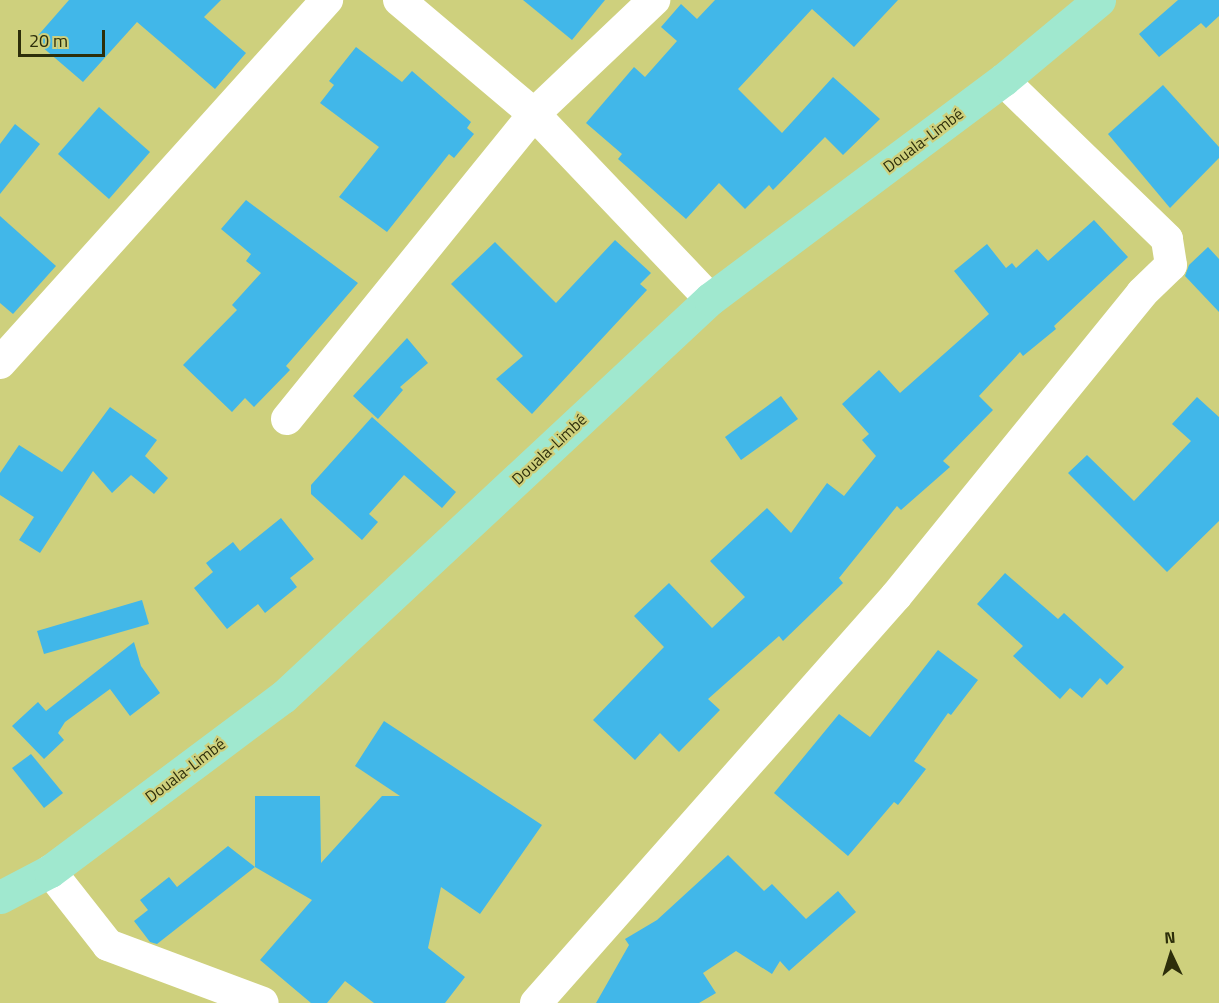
<!DOCTYPE html>
<meta charset="utf-8">
<style>
body{margin:0}
#map{position:relative;width:1219px;height:1003px;overflow:hidden;background:#ced07d;font-family:"Titillium Web",sans-serif}
div>[style]{position:absolute}
[style*='--x']{left:calc(var(--x)*1px);top:calc(var(--y)*1px);width:calc(var(--w)*1px);rotate:calc(var(--a)*1deg)}
.building>*{inset:0;background:#41b7e9}
.minor>*{height:32px;margin:-16px;padding:0 16px;transform-origin:16px;border-radius:16px;background:#fff}
.trunk>*{height:33px;margin:-16.5px;padding:0 16.5px;transform-origin:16.5px;border-radius:16.5px;background:#a0e8cf}
span{translate:-50% -50%;white-space:nowrap;text-align:center;line-height:1.15;-webkit-text-stroke:4.5px #ced07d;paint-order:stroke}
.street-label{font-size:16px;color:#2d2e0a}
.north{position:absolute;left:1141px;top:925px;width:60px;height:60px;-webkit-text-stroke:4px #ced07d;paint-order:stroke;rotate:356deg;font-size:16px;font-weight:700;line-height:24px;text-align:center;color:#2d2e0a}
.north::after{content:'';display:block;margin:auto;width:21px;height:27px;background:#2d2e0a;clip-path:polygon(50% 0,100% 100%,50% 72%,0 100%)}
.scale{position:absolute;left:18px;top:30px;width:87px;height:27px;box-sizing:border-box;border:3px solid #2d2e0a;border-top:0;padding-left:8px;font-size:18px;line-height:21px;white-space:nowrap;color:#2d2e0a;-webkit-text-stroke:4px #ced07d;paint-order:stroke}
</style>
<div id="map">
<div class="building">
<i style="clip-path:polygon(69px 0,221px 0,204px 17px,246px 53px,215px 89px,137px 22px,83px 82px,34px 40px)"></i>
<i style="clip-path:polygon(523px 0,605px 0,572px 40px)"></i>
<i style="clip-path:polygon(715px 0,898px 0,854px 47px,812px 9px,738px 89px,782px 133px,833px 77px,880px 119px,843px 155px,825px 137px,773px 190px,769px 185px,745px 209px,719px 183px,686px 219px,618px 159px,622px 154px,586px 123px,634px 67px,645px 77px,677px 41px,661px 27px,681px 4px,697px 19px)"></i>
<i style="clip-path:polygon(1178px 0,1219px 0,1219px 16px,1206px 28px,1201px 23px,1159px 57px,1139px 34px)"></i>
<i style="clip-path:polygon(356px 47px,402px 82px,412px 71px,471px 122px,467px 128px,474px 134px,454px 158px,449px 154px,387px 232px,339px 197px,379px 147px,320px 103px,334px 85px,329px 81px)"></i>
<i style="clip-path:polygon(1163px 85px,1219px 147px,1219px 158px,1170px 208px,1108px 134px)"></i>
<i style="clip-path:polygon(99px 107px,150px 152px,109px 199px,58px 154px)"></i>
<i style="clip-path:polygon(15px 124px,40px 144px,0 194px,0 144px)"></i>
<i style="clip-path:polygon(246px 200px,358px 283px,286px 366px,290px 370px,254px 407px,245px 398px,232px 412px,183px 365px,237px 310px,232px 305px,261px 273px,246px 261px,251px 254px,221px 229px)"></i>
<i style="clip-path:polygon(0 216px,56px 266px,13px 314px,0 303px)"></i>
<i style="clip-path:polygon(1094px 220px,1128px 257px,1054px 326px,1056px 329px,1023px 356px,1020px 352px,979px 396px,993px 410px,943px 461px,950px 467px,901px 510px,897px 506px,839px 578px,843px 583px,812px 613px,783px 641px,779px 636px,708px 699px,720px 710px,679px 752px,660px 733px,635px 760px,593px 720px,664px 647px,634px 616px,669px 583px,712px 628px,745px 597px,710px 561px,767px 508px,791px 533px,827px 483px,844px 496px,876px 456px,862px 440px,869px 434px,842px 404px,879px 370px,900px 393px,989px 314px,954px 271px,987px 244px,1006px 268px,1012px 263px,1016px 268px,1037px 249px,1048px 261px)"></i>
<i style="clip-path:polygon(615px 240px,651px 273px,640px 284px,647px 290px,532px 414px,496px 379px,523px 356px,451px 284px,495px 242px,556px 303px)"></i>
<i style="clip-path:polygon(1208px 247px,1219px 259px,1219px 312px,1185px 276px,1189px 265px)"></i>
<i style="clip-path:polygon(407px 338px,428px 363px,400px 387px,403px 390px,378px 419px,353px 396px)"></i>
<i style="clip-path:polygon(781px 396px,798px 419px,741px 460px,725px 437px)"></i>
<i style="clip-path:polygon(1197px 397px,1219px 417px,1219px 521px,1167px 572px,1068px 473px,1087px 455px,1134px 501px,1191px 441px,1172px 424px)"></i>
<i style="clip-path:polygon(110px 407px,157px 440px,145px 456px,168px 478px,154px 494px,131px 475px,112px 493px,93px 471px,40px 553px,19px 540px,34px 517px,0 495px,0 473px,19px 445px,62px 472px)"></i>
<i style="clip-path:polygon(372px 417px,456px 492px,442px 508px,404px 475px,369px 514px,378px 522px,362px 540px,311px 494px,311px 485px)"></i>
<i style="clip-path:polygon(281px 518px,314px 559px,290px 578px,297px 587px,265px 613px,258px 604px,227px 629px,194px 588px,213px 572px,206px 563px,233px 542px,240px 551px)"></i>
<i style="clip-path:polygon(1005px 573px,1058px 619px,1064px 613px,1124px 667px,1107px 685px,1100px 678px,1082px 698px,1070px 688px,1060px 699px,1013px 656px,1023px 646px,977px 604px)"></i>
<i style="clip-path:polygon(142px 600px,149px 624px,44px 654px,37px 631px)"></i>
<i style="clip-path:polygon(134px 642px,141px 666px,160px 693px,130px 716px,110px 689px,65px 722px,58px 733px,64px 740px,44px 759px,12px 726px,38px 702px,46px 711px)"></i>
<i style="clip-path:polygon(938px 650px,978px 680px,951px 715px,948px 713px,914px 761px,926px 769px,898px 805px,894px 802px,848px 856px,774px 793px,839px 714px,870px 737px)"></i>
<i style="clip-path:polygon(384px 721px,542px 825px,480px 914px,441px 887px,428px 948px,465px 977px,445px 1003px,374px 1003px,345px 981px,327px 1003px,311px 1003px,260px 960px,312px 900px,255px 867px,157px 944px,150px 942px,134px 921px,148px 910px,140px 900px,169px 877px,177px 887px,228px 846px,255px 867px,255px 796px,320px 796px,321px 863px,382px 796px,400px 796px,355px 766px)"></i>
<i style="clip-path:polygon(31px 754px,63px 793px,44px 808px,12px 768px)"></i>
<i style="clip-path:polygon(728px 855px,764px 891px,772px 884px,806px 919px,838px 891px,856px 912px,789px 971px,780px 961px,772px 974px,736px 951px,703px 973px,716px 993px,699px 1003px,596px 1003px,629px 945px,625px 939px,657px 920px)"></i>
</div>
<div class="minor">
<i style="--x:399;--y:0;--w:177;--a:40.2"></i>
<i style="--x:534;--y:114;--w:255;--a:46.4"></i>
<i style="--x:0;--y:363;--w:489;--a:-48"></i>
<i style="--x:287;--y:419;--w:392;--a:-51"></i>
<i style="--x:534;--y:114;--w:166;--a:-43.5"></i>
<i style="--x:50;--y:871;--w:94;--a:51.9"></i>
<i style="--x:108;--y:945;--w:165;--a:20.5"></i>
<i style="--x:536;--y:1003;--w:543;--a:-48.51"></i>
<i style="--x:896;--y:596;--w:390;--a:-50.9"></i>
<i style="--x:1142;--y:293;--w:40;--a:-44"></i>
<i style="--x:1171;--y:265;--w:26;--a:-99"></i>
<i style="--x:1167;--y:239;--w:228;--a:-135.9"></i>
</div>
<div class="trunk">
<i style="--x:0;--y:897;--w:56;--a:-27.5"></i>
<i style="--x:50;--y:871;--w:291;--a:-36.8"></i>
<i style="--x:283;--y:697;--w:584;--a:-42.99"></i>
<i style="--x:710;--y:299;--w:366;--a:-36.8"></i>
<i style="--x:1003;--y:80;--w:125;--a:-39.8"></i>
</div>
<div class="street-label">
<span style="left:923px;top:140px;rotate:-37deg">Douala-Limbé</span>
<span style="left:549px;top:449px;rotate:-43deg">Douala-Limbé</span>
<span style="left:185px;top:770px;rotate:-37deg">Douala-Limbé</span>
</div>
<div class="north">N</div>
<div class="scale">20 m</div>
</div>
